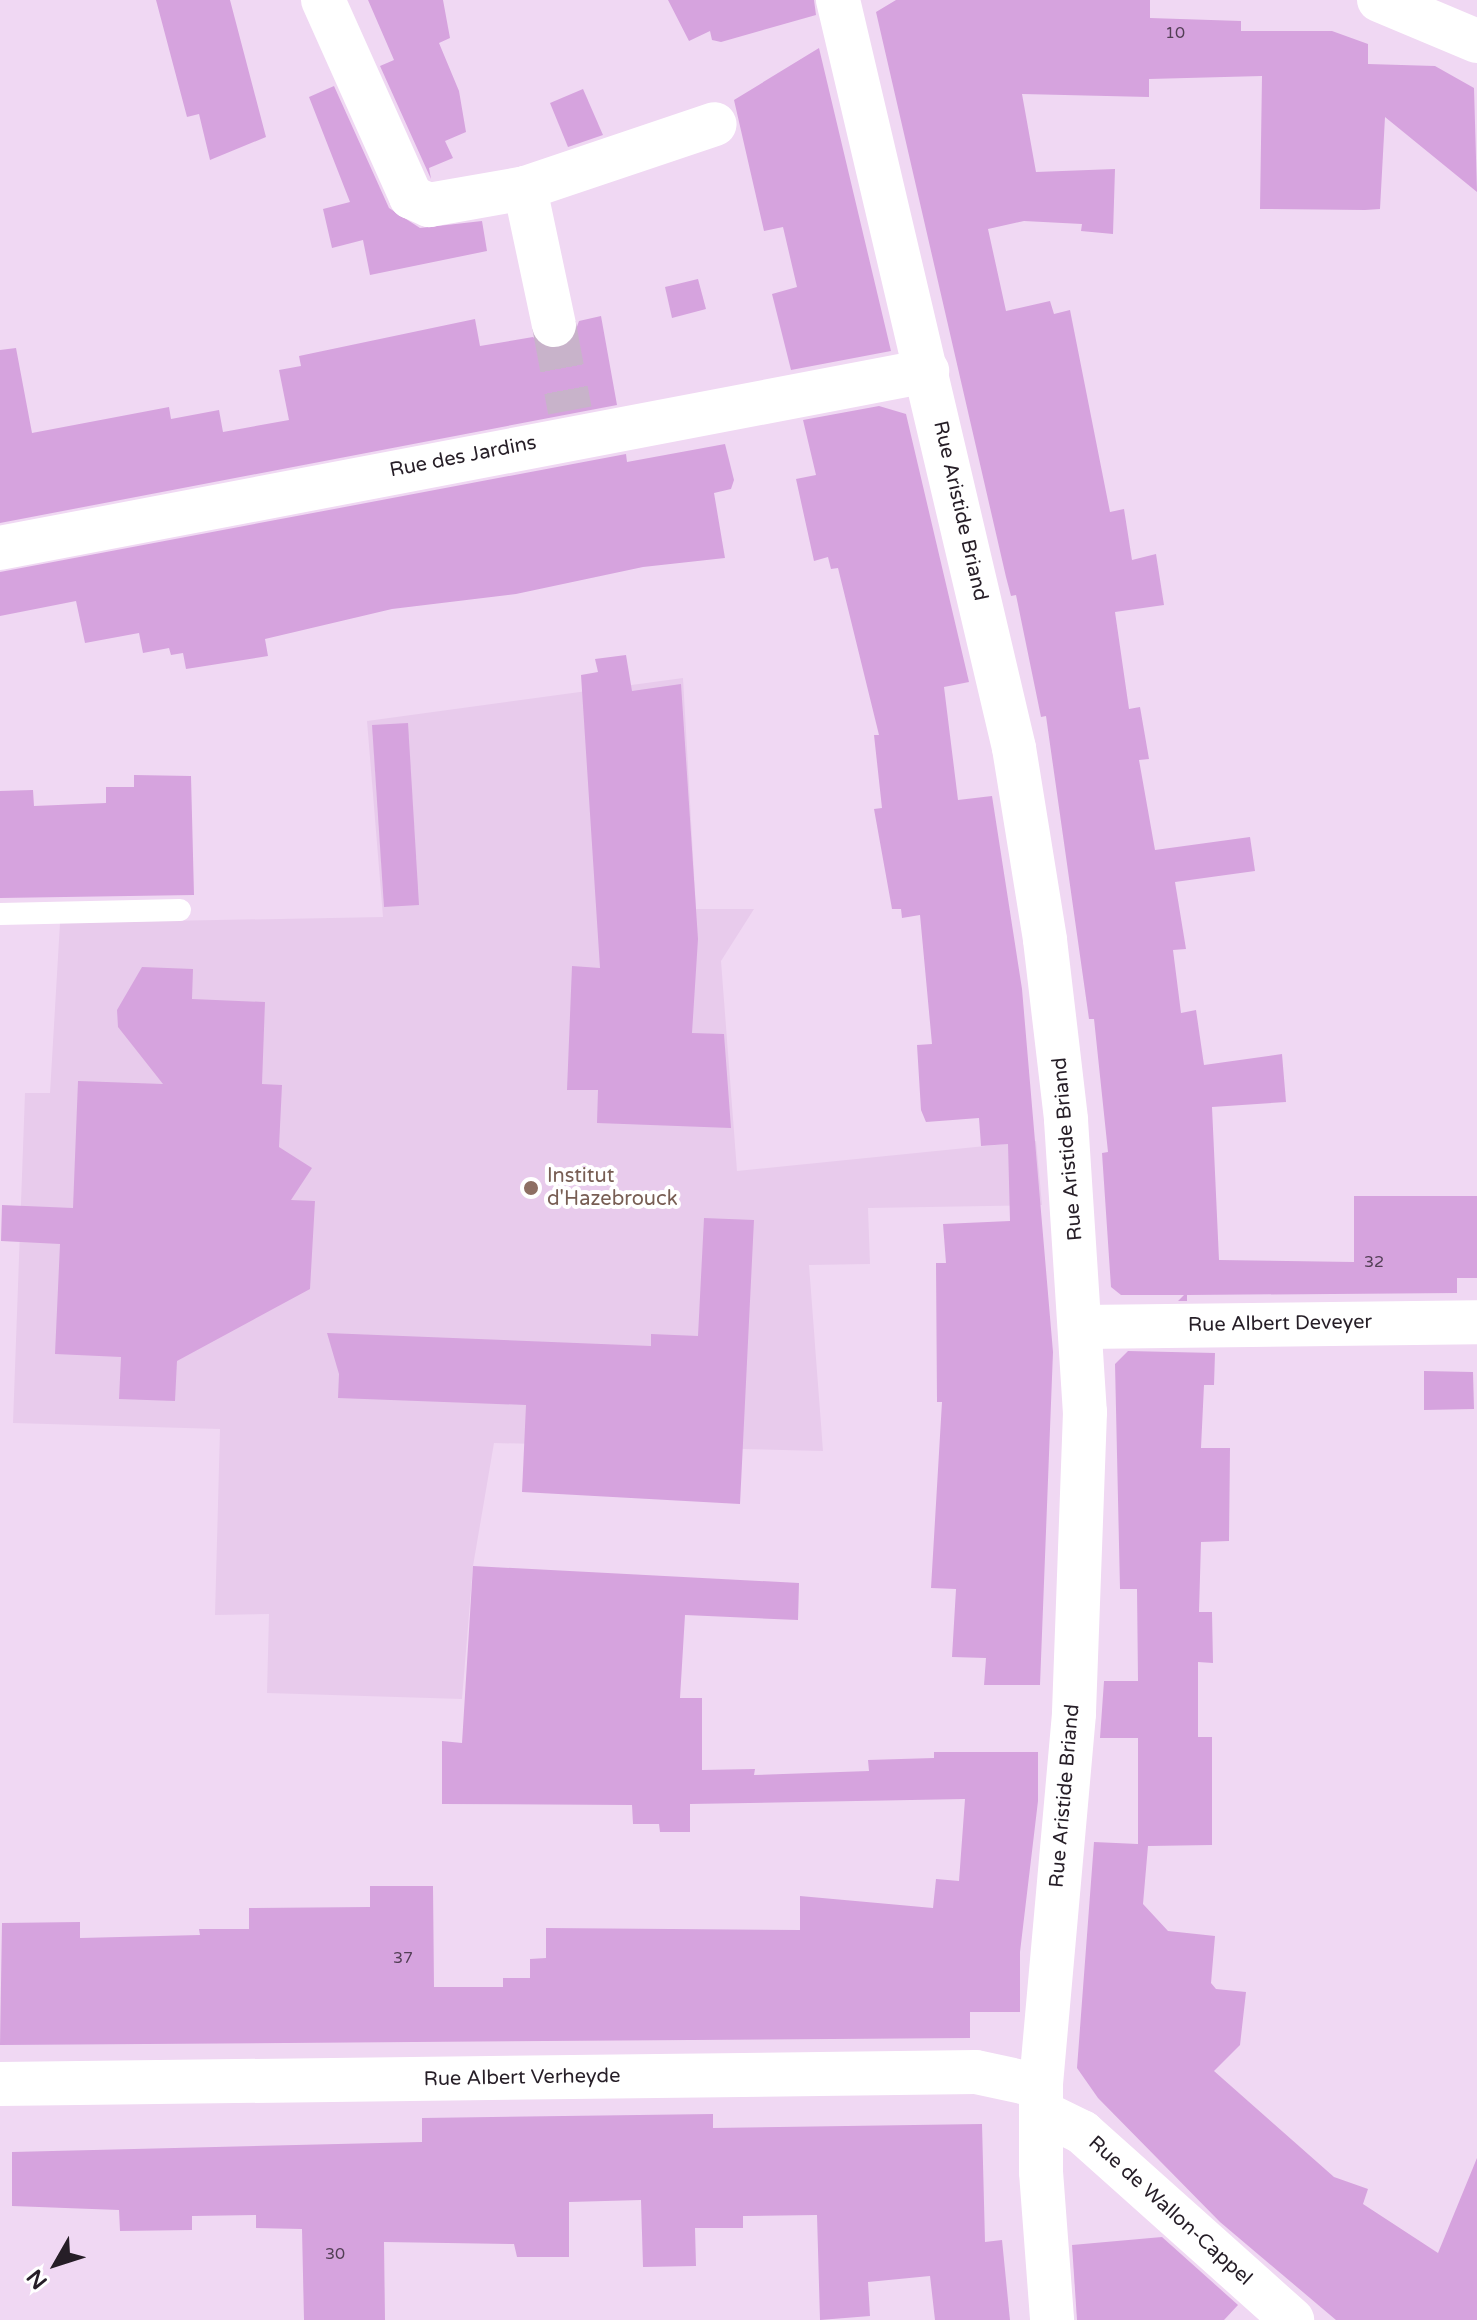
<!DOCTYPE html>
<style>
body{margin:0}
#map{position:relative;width:1477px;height:2320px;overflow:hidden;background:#f0d8f3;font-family:"Varela Round",sans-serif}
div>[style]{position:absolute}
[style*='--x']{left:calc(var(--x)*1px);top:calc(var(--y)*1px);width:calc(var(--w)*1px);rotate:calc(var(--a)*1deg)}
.built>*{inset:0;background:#e8cbec}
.building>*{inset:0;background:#d6a3de}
.street-tunnel>*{height:44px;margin-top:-22px;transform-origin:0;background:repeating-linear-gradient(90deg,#c8b3ca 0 44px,transparent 0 66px)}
.lane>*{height:22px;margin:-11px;padding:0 11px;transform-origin:11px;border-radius:11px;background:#fff}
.street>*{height:44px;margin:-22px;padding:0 22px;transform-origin:22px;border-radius:22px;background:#fff}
.secondary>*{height:44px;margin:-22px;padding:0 22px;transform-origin:22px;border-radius:22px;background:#fff}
.dots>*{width:22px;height:22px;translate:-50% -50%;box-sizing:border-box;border:4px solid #fff;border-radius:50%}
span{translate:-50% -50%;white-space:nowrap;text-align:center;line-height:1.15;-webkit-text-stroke:8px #fff;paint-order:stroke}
.number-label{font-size:16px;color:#523f55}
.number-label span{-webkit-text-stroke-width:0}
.street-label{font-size:20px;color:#261e27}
.education-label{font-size:20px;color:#785e54}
.left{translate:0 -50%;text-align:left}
.north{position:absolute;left:16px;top:2224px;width:80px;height:80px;-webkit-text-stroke:6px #fff;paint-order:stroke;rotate:231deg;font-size:22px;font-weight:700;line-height:32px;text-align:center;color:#261e27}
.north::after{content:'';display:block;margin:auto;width:28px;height:36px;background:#261e27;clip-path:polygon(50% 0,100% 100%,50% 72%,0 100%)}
</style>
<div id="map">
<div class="built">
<i style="clip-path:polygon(683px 678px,696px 909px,754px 909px,721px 961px,737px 1171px,1036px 1141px,1042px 1205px,868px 1208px,870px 1264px,809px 1265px,823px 1451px,494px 1443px,473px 1566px,462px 1699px,267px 1693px,269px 1614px,215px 1615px,220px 1429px,13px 1423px,25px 1093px,50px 1093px,60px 923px,383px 917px,367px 721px)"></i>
</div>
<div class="building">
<i style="clip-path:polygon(156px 0,230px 0,266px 137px,210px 160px,199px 114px,187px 117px)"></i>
<i style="clip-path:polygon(368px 0,443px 0,450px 38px,439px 43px,459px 91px,466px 132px,445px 141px,453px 158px,429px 168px,431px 179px,380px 66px,394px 60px)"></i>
<i style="clip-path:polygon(668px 0,814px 0,816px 15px,721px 42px,712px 40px,710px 31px,689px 41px)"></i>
<i style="clip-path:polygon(896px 0,1150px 0,1150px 18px,1241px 21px,1241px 31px,1332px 31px,1368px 44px,1368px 64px,1435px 66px,1474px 88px,1477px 192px,1385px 117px,1380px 209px,1365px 210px,1260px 209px,1262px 76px,1149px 79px,1149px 97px,1022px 94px,1036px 172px,1115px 169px,1113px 234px,1081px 231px,1082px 224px,1024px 221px,988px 229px,1006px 311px,1050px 301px,1054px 314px,1070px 310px,1110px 512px,1124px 509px,1132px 560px,1156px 554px,1164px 605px,1115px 612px,1129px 709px,1140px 707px,1149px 759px,1139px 760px,1155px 850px,1250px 837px,1255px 871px,1175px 882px,1186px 949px,1173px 950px,1181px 1013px,1196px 1010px,1204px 1065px,1282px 1054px,1286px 1102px,1212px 1107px,1219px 1260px,1354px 1262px,1354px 1196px,1477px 1196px,1477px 1278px,1457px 1278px,1457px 1293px,1187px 1295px,1187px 1301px,1178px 1301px,1184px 1295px,1121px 1295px,1111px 1287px,1102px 1153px,1108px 1152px,1094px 1019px,1089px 1019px,1046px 716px,1041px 717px,1016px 595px,1011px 596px,1006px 577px,876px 12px)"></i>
<i style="clip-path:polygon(819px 48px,891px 351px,791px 370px,772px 294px,797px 287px,783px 227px,764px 231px,734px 100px)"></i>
<i style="clip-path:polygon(334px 86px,389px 208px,420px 228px,482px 221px,487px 251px,370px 275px,363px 240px,332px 248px,323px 209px,350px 202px,309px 97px)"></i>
<i style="clip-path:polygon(583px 89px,603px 135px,568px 147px,550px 103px)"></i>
<i style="clip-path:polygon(698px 279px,706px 309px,672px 318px,665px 287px)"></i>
<i style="clip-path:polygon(601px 316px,617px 405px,0 523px,0 350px,16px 348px,32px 433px,169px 407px,171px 419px,219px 410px,223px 432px,289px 420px,279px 370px,301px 366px,299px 356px,475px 319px,480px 346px,533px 337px,546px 348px,558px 350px,571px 343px,579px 321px)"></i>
<i style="clip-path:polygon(879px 406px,906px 414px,969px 682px,944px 687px,958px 800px,992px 796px,1022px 989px,1053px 1352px,1040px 1685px,984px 1685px,986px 1658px,952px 1657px,956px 1589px,931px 1588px,942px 1402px,937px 1402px,936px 1263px,946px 1263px,943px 1224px,1010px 1221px,1008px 1144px,981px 1146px,979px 1118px,926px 1122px,921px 1110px,917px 1045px,932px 1044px,920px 915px,902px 918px,901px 909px,892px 909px,874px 809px,882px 808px,874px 735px,879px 735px,838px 568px,831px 569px,828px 557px,814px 561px,796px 479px,816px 475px,803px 420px)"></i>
<i style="clip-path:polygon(725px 444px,734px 480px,731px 489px,714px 493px,725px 558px,643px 567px,516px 594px,392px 609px,265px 639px,268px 656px,186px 669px,183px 653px,171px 655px,169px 648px,143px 653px,139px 633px,85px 643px,76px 601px,0 616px,0 572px,626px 454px,627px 462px)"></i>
<i style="clip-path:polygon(626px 655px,632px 691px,681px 684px,698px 939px,692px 1033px,724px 1034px,731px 1128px,597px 1123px,598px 1090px,567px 1090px,572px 966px,600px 968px,581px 675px,598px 672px,595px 659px)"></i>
<i style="clip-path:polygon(408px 723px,419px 905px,384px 907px,372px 725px)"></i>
<i style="clip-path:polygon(134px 775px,191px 776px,194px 895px,0 898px,0 791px,33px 790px,34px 806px,106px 803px,106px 787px,134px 787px)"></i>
<i style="clip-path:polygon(142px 967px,193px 969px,192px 999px,265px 1002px,262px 1084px,282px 1085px,279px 1147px,312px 1168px,291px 1200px,315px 1201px,310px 1289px,177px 1361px,175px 1401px,119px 1399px,121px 1357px,55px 1354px,60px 1244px,1px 1241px,2px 1205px,73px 1208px,78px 1081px,163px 1084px,118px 1027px,117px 1010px)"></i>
<i style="clip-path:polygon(704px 1218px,754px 1220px,740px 1504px,522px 1492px,526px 1405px,338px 1398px,339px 1374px,327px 1333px,651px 1346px,651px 1334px,698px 1336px)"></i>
<i style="clip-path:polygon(1128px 1351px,1215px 1353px,1214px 1385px,1204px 1385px,1201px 1448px,1230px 1448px,1229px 1541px,1201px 1542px,1199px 1612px,1212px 1612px,1213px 1663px,1198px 1662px,1198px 1737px,1212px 1737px,1212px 1845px,1148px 1846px,1143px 1904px,1168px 1931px,1215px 1936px,1211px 1983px,1216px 1989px,1246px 1992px,1240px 2045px,1214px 2071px,1334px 2177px,1368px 2189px,1363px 2204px,1438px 2253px,1477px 2158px,1477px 2320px,1336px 2320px,1220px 2222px,1098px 2098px,1077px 2068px,1094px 1842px,1138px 1844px,1138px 1738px,1100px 1738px,1104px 1681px,1138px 1681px,1137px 1589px,1120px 1589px,1115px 1364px)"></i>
<i style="clip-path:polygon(1424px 1371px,1473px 1372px,1474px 1409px,1424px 1410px)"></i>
<i style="clip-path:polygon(473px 1566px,799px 1583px,798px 1620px,685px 1615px,680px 1698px,702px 1698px,702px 1770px,755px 1769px,754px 1775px,869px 1771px,868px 1760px,934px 1758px,934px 1752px,1038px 1752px,1038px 1801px,1020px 1952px,1020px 2012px,970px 2012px,970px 2038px,0 2045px,2px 1923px,80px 1922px,80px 1938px,200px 1935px,199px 1929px,249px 1929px,249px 1908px,370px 1907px,370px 1886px,433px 1886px,434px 1987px,503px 1987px,503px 1978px,530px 1978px,530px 1959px,546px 1958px,546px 1928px,800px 1930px,800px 1896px,933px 1908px,936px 1879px,959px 1881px,965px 1799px,690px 1804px,690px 1832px,660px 1832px,659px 1824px,633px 1824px,632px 1805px,442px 1804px,442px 1741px,462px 1743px)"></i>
<i style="clip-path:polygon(713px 2114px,713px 2128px,982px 2124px,985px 2242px,1002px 2240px,1010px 2320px,935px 2320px,930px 2276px,868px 2282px,870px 2316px,820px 2320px,817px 2215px,743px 2216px,743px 2228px,695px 2228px,696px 2266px,643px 2267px,641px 2200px,569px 2202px,569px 2257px,517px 2257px,514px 2244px,384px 2242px,385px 2320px,304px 2320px,302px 2229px,256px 2228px,256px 2215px,192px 2216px,192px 2230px,120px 2231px,119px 2210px,12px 2206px,12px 2152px,422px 2142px,422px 2118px)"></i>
<i style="clip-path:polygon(1162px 2237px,1238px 2305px,1224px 2320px,1077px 2320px,1072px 2245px)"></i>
</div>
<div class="street-tunnel">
<i style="--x:554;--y:325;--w:87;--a:79.5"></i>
</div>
<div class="lane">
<i style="--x:0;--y:914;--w:180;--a:-1.3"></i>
</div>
<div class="street">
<i style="--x:323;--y:0;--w:216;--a:65.9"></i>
<i style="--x:411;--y:197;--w:20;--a:24"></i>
<i style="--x:429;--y:205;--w:97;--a:-10"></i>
<i style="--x:838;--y:0;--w:768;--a:76.76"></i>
<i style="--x:1014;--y:748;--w:194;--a:80.8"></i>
<i style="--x:1045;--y:940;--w:181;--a:83.3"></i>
<i style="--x:1066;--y:1120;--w:293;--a:86.3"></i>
<i style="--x:1085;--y:1412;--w:302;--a:92.1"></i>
<i style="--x:1074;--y:1714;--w:373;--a:95.1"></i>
<i style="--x:1041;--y:2086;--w:86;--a:90"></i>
<i style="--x:1041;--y:2172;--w:148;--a:85.7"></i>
<i style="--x:554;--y:325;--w:140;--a:-102"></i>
<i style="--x:525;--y:188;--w:200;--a:-18.6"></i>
<i style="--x:0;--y:548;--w:944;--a:-10.81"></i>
<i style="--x:1083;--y:1327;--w:394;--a:-0.7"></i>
<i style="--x:0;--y:2084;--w:976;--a:-0.7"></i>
<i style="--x:976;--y:2072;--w:66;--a:12.2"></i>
<i style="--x:1041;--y:2112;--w:46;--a:26"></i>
<i style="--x:1082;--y:2132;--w:282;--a:41.8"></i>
</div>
<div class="secondary">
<i style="--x:1379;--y:0;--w:106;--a:22.7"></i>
</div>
<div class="dots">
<i style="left:531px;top:1188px;background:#8d6e63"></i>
</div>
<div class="number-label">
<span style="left:1175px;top:33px">10</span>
<span style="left:1374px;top:1262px">32</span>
<span style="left:403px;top:1958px">37</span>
<span style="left:335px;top:2254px">30</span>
</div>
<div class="street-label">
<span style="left:463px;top:457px;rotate:-11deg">Rue des Jardins</span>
<span style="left:960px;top:511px;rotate:77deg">Rue Aristide Briand</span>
<span style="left:1068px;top:1149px;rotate:-95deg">Rue Aristide Briand</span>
<span style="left:1280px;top:1324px;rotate:-1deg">Rue Albert Deveyer</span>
<span style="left:1065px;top:1796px;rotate:-85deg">Rue Aristide Briand</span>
<span style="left:522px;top:2078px;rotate:-1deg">Rue Albert Verheyde</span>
<span style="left:1170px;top:2211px;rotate:42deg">Rue de Wallon-Cappel</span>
</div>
<div class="education-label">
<span class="left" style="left:547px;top:1188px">Institut<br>d'Hazebrouck</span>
</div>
<div class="north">N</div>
</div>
